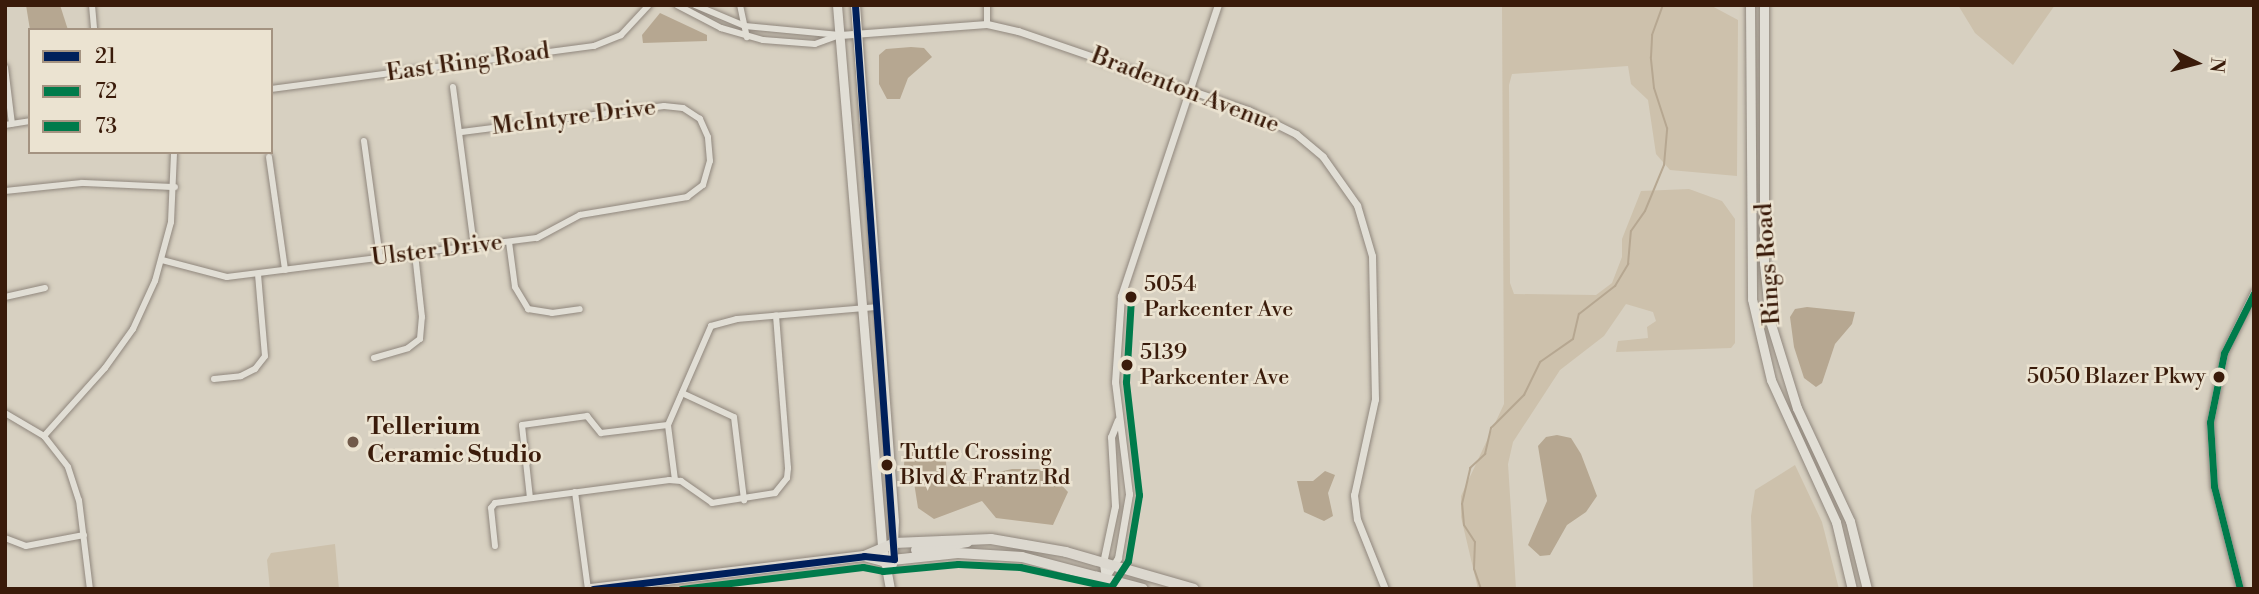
<!DOCTYPE html>
<style>
body{margin:0}
#map{position:relative;width:2259px;height:594px;overflow:hidden;background:#d7d0c1;font-family:"Libre Bodoni",serif}
div>[style]{position:absolute}
[style*='--x']{left:calc(var(--x)*1px);top:calc(var(--y)*1px);width:calc(var(--w)*1px);rotate:calc(var(--a)*1deg)}
.green>*{inset:0;background:#cdc1ac}
.water>*{inset:0;background:#b6a791}
.stream>*{height:2px;margin:-1px;padding:0 1px;transform-origin:1px;border-radius:1px;background:#b6a791}
.roads{filter:drop-shadow(0 0 2px #90877d) drop-shadow(0 0 2px #90877d)}
.minor>*{height:6px;margin:-3px;padding:0 3px;transform-origin:3px;border-radius:3px;background:#e1ded5}
.tertiary>*{height:7px;margin:-3.5px;padding:0 3.5px;transform-origin:3.5px;border-radius:3.5px;background:#e1ded5}
.secondary>*{height:9px;margin:-4.5px;padding:0 4.5px;transform-origin:4.5px;border-radius:4.5px;background:#e1ded5}
.primary>*{height:10px;margin:-5px;padding:0 5px;transform-origin:5px;border-radius:5px;background:#dcd8cf}
.bus-1>*{height:7px;margin:-3.5px;padding:0 3.5px;transform-origin:3.5px;border-radius:3.5px;background:#00205b}
.bus-2>*{height:7px;margin:-3.5px;padding:0 3.5px;transform-origin:3.5px;border-radius:3.5px;background:#007b4b}
.bus-3>*{height:7px;margin:-3.5px;padding:0 3.5px;transform-origin:3.5px;border-radius:3.5px;background:#007b4b}
.dots>*{width:19px;height:19px;translate:-50% -50%;box-sizing:border-box;border:4px solid #ebe3d1;border-radius:50%}
span{translate:-50% -50%;white-space:nowrap;text-align:center;line-height:1.15;-webkit-text-stroke:5px #ebe3d1;paint-order:stroke}
.bus-label{font-size:22px;color:#3a1b0a}
.left{translate:0 -50%;text-align:left}
.right{translate:-100% -50%;text-align:right}
.street-label{font-size:24px;color:#3a1b0a}
.poi-label{font-size:24px;color:#3a1b0a;font-weight:700}
.frame{position:absolute;inset:0;border:7px solid #3a1b0a;pointer-events:none}
.legend{position:absolute;left:28px;top:28px;width:245px;height:126px;box-sizing:border-box;background:#ebe3d1;border:2px solid #a49381;margin:0;padding:9px 12px;list-style:none;font-size:21px;color:#3a1b0a}
.legend li{display:flex;align-items:center;gap:14px;height:35px}
.legend b{width:35px;border:2px solid #a49381}
.north{position:absolute;left:2161px;top:28px;width:70px;height:70px;-webkit-text-stroke:5px #ebe3d1;paint-order:stroke;rotate:96deg;font-size:19px;font-weight:700;line-height:28px;text-align:center;color:#3a1b0a}
.north::after{content:'';display:block;margin:auto;width:24px;height:32px;background:#3a1b0a;clip-path:polygon(50% 0,100% 100%,50% 72%,0 100%)}
</style>
<div id="map">
<div class="green">
<i style="clip-path:polygon(1502px 5px,1710px 5px,1738px 20px,1737px 176px,1670px 170px,1656px 154px,1648px 100px,1631px 84px,1628px 66px,1512px 74px,1509px 85px,1510px 283px,1514px 294px,1596px 295px,1612px 283px,1622px 257px,1622px 239px,1641px 191px,1689px 189px,1722px 201px,1735px 219px,1735px 343px,1731px 348px,1616px 352px,1618px 341px,1648px 338px,1647px 327px,1656px 321px,1653px 312px,1626px 304px,1604px 336px,1560px 370px,1513px 442px,1508px 464px,1516px 589px,1478px 589px,1461px 517px,1461px 496px,1504px 404px)"></i>
<i style="clip-path:polygon(1958px 5px,2055px 5px,2013px 65px,1975px 33px)"></i>
<i style="clip-path:polygon(1795px 465px,1822px 522px,1839px 589px,1753px 589px,1751px 516px,1755px 490px)"></i>
<i style="clip-path:polygon(335px 544px,339px 589px,270px 589px,267px 560px,271px 553px)"></i>
</div>
<div class="water">
<i style="clip-path:polygon(26px 5px,60px 5px,68px 30px,30px 30px)"></i>
<i style="clip-path:polygon(660px 13px,707px 35px,707px 41px,643px 43px,642px 35px)"></i>
<i style="clip-path:polygon(911px 47px,924px 48px,932px 57px,908px 78px,900px 99px,887px 99px,879px 84px,879px 55px,886px 49px)"></i>
<i style="clip-path:polygon(1807px 307px,1855px 312px,1852px 324px,1835px 344px,1822px 383px,1816px 387px,1804px 378px,1794px 347px,1790px 317px,1795px 309px)"></i>
<i style="clip-path:polygon(1557px 435px,1571px 438px,1581px 454px,1597px 496px,1586px 512px,1567px 525px,1550px 555px,1540px 556px,1528px 545px,1547px 501px,1538px 446px,1546px 437px)"></i>
<i style="clip-path:polygon(913px 447px,940px 453px,946px 460px,947px 483px,955px 487px,970px 482px,986px 485px,999px 472px,1012px 469px,1038px 469px,1052px 475px,1068px 492px,1053px 525px,996px 518px,982px 501px,934px 519px,918px 508px,913px 476px,904px 465px,905px 452px)"></i>
<i style="clip-path:polygon(1325px 471px,1335px 475px,1328px 493px,1333px 516px,1324px 521px,1304px 512px,1297px 481px,1313px 481px)"></i>
</div>
<div class="stream">
<i style="--x:1481;--y:589;--w:21;--a:-109"></i>
<i style="--x:1474;--y:569;--w:27;--a:-88"></i>
<i style="--x:1475;--y:542;--w:20;--a:-123"></i>
<i style="--x:1464;--y:525;--w:21;--a:-95"></i>
<i style="--x:1462;--y:504;--w:37;--a:-77"></i>
<i style="--x:1470;--y:468;--w:21;--a:-43"></i>
<i style="--x:1485;--y:454;--w:27;--a:-77"></i>
<i style="--x:1491;--y:428;--w:47;--a:-45"></i>
<i style="--x:1524;--y:395;--w:37;--a:-64"></i>
<i style="--x:1540;--y:362;--w:40;--a:-34.9"></i>
<i style="--x:1573;--y:339;--w:26;--a:-77"></i>
<i style="--x:1579;--y:314;--w:46;--a:-37.9"></i>
<i style="--x:1615;--y:286;--w:26;--a:-59"></i>
<i style="--x:1628;--y:264;--w:33;--a:-85"></i>
<i style="--x:1631;--y:231;--w:24;--a:-55"></i>
<i style="--x:1645;--y:211;--w:50;--a:-67.6"></i>
<i style="--x:1664;--y:165;--w:37;--a:-85"></i>
<i style="--x:1667;--y:128;--w:42;--a:-108"></i>
<i style="--x:1654;--y:88;--w:31;--a:-96"></i>
<i style="--x:1651;--y:57;--w:22;--a:-87"></i>
<i style="--x:1652;--y:35;--w:32;--a:-70"></i>
</div>
<div class="roads">
<div class="minor">
<i style="--x:92;--y:5;--w:25;--a:85"></i>
<i style="--x:677;--y:5;--w:50;--a:27.6"></i>
<i style="--x:721;--y:28;--w:44;--a:15.9"></i>
<i style="--x:763;--y:40;--w:52;--a:4.4"></i>
<i style="--x:815;--y:44;--w:27;--a:-20"></i>
<i style="--x:695;--y:5;--w:54;--a:22.8"></i>
<i style="--x:745;--y:26;--w:95;--a:5.4"></i>
<i style="--x:740;--y:5;--w:33;--a:78"></i>
<i style="--x:987;--y:5;--w:19;--a:90"></i>
<i style="--x:5;--y:67;--w:57;--a:83"></i>
<i style="--x:453;--y:87;--w:160;--a:82.5"></i>
<i style="--x:271;--y:89;--w:326;--a:-7.6"></i>
<i style="--x:594;--y:46;--w:29;--a:-22"></i>
<i style="--x:621;--y:35;--w:41;--a:-47"></i>
<i style="--x:5;--y:125;--w:25;--a:-9"></i>
<i style="--x:364;--y:141;--w:118;--a:82.2"></i>
<i style="--x:269;--y:157;--w:114;--a:81.9"></i>
<i style="--x:5;--y:191;--w:77;--a:-5.9"></i>
<i style="--x:82;--y:183;--w:93;--a:2.5"></i>
<i style="--x:509;--y:242;--w:45;--a:82.4"></i>
<i style="--x:515;--y:287;--w:26;--a:59"></i>
<i style="--x:528;--y:309;--w:24;--a:9"></i>
<i style="--x:552;--y:313;--w:28;--a:-8"></i>
<i style="--x:162;--y:260;--w:67;--a:14.7"></i>
<i style="--x:227;--y:277;--w:312;--a:-7.2"></i>
<i style="--x:537;--y:238;--w:49;--a:-28.1"></i>
<i style="--x:580;--y:215;--w:109;--a:-9.5"></i>
<i style="--x:687;--y:197;--w:20;--a:-37"></i>
<i style="--x:703;--y:185;--w:25;--a:-74"></i>
<i style="--x:710;--y:161;--w:24;--a:-95"></i>
<i style="--x:708;--y:137;--w:20;--a:-114"></i>
<i style="--x:700;--y:119;--w:20;--a:-147"></i>
<i style="--x:683;--y:108;--w:19;--a:-174"></i>
<i style="--x:664;--y:106;--w:206;--a:172.7"></i>
<i style="--x:5;--y:297;--w:41;--a:-12.7"></i>
<i style="--x:374;--y:358;--w:35;--a:-16"></i>
<i style="--x:408;--y:348;--w:15;--a:-37"></i>
<i style="--x:420;--y:339;--w:22;--a:-85"></i>
<i style="--x:422;--y:317;--w:63;--a:-96.3"></i>
<i style="--x:214;--y:379;--w:27;--a:-6"></i>
<i style="--x:241;--y:376;--w:16;--a:-27"></i>
<i style="--x:255;--y:369;--w:16;--a:-52"></i>
<i style="--x:265;--y:356;--w:82;--a:-94.9"></i>
<i style="--x:682;--y:393;--w:57;--a:24.8"></i>
<i style="--x:734;--y:417;--w:84;--a:83.1"></i>
<i style="--x:5;--y:413;--w:45;--a:30.5"></i>
<i style="--x:44;--y:436;--w:39;--a:52"></i>
<i style="--x:68;--y:467;--w:35;--a:72"></i>
<i style="--x:79;--y:500;--w:90;--a:83"></i>
<i style="--x:44;--y:436;--w:91;--a:-48.1"></i>
<i style="--x:105;--y:368;--w:48;--a:-54.3"></i>
<i style="--x:133;--y:329;--w:53;--a:-65.4"></i>
<i style="--x:155;--y:281;--w:61;--a:-74.8"></i>
<i style="--x:171;--y:222;--w:70;--a:-87.5"></i>
<i style="--x:675;--y:480;--w:55;--a:-97.3"></i>
<i style="--x:668;--y:425;--w:108;--a:-66.5"></i>
<i style="--x:711;--y:326;--w:27;--a:-15"></i>
<i style="--x:737;--y:319;--w:142;--a:-4.9"></i>
<i style="--x:575;--y:492;--w:98;--a:82.4"></i>
<i style="--x:530;--y:498;--w:73;--a:-96.3"></i>
<i style="--x:522;--y:425;--w:66;--a:-7.9"></i>
<i style="--x:587;--y:416;--w:22;--a:51"></i>
<i style="--x:601;--y:433;--w:67;--a:-6.8"></i>
<i style="--x:5;--y:538;--w:22;--a:21"></i>
<i style="--x:26;--y:546;--w:59;--a:-10.7"></i>
<i style="--x:495;--y:546;--w:38;--a:-96"></i>
<i style="--x:491;--y:508;--w:6;--a:-51"></i>
<i style="--x:495;--y:503;--w:176;--a:-7.5"></i>
<i style="--x:669;--y:480;--w:12;--a:5"></i>
<i style="--x:681;--y:481;--w:38;--a:35"></i>
<i style="--x:712;--y:503;--w:64;--a:-9"></i>
<i style="--x:775;--y:493;--w:19;--a:-51"></i>
<i style="--x:787;--y:478;--w:10;--a:-84"></i>
<i style="--x:788;--y:468;--w:153;--a:-94.5"></i>
</div>
<div class="tertiary">
<i style="--x:840;--y:35;--w:147;--a:-4.3"></i>
<i style="--x:987;--y:24;--w:32;--a:13"></i>
<i style="--x:1018;--y:31;--w:243;--a:19"></i>
<i style="--x:1248;--y:110;--w:54;--a:26.6"></i>
<i style="--x:1296;--y:134;--w:35;--a:40"></i>
<i style="--x:1323;--y:157;--w:59;--a:54.7"></i>
<i style="--x:1357;--y:205;--w:53;--a:73.6"></i>
<i style="--x:1372;--y:256;--w:143;--a:88.8"></i>
<i style="--x:1375;--y:399;--w:98;--a:102.3"></i>
<i style="--x:1354;--y:495;--w:24;--a:83"></i>
<i style="--x:1357;--y:519;--w:75;--a:68.2"></i>
<i style="--x:1105;--y:578;--w:24;--a:-57"></i>
<i style="--x:1118;--y:558;--w:65;--a:-80.2"></i>
<i style="--x:1129;--y:494;--w:113;--a:-97.1"></i>
<i style="--x:1115;--y:382;--w:86;--a:-86"></i>
<i style="--x:1121;--y:296;--w:307;--a:-71.6"></i>
<i style="--x:1105;--y:578;--w:15;--a:-98"></i>
<i style="--x:1103;--y:563;--w:58;--a:-78.1"></i>
<i style="--x:1115;--y:506;--w:69;--a:-93.3"></i>
<i style="--x:1111;--y:437;--w:18;--a:-68"></i>
<i style="--x:2240;--y:589;--w:106;--a:-104.2"></i>
<i style="--x:2214;--y:486;--w:64;--a:-93.6"></i>
<i style="--x:2210;--y:422;--w:70;--a:-78.5"></i>
<i style="--x:2224;--y:353;--w:68;--a:-63.8"></i>
</div>
<div class="secondary">
<i style="--x:837;--y:5;--w:542;--a:85.24"></i>
<i style="--x:882;--y:545;--w:45;--a:79.7"></i>
<i style="--x:855;--y:5;--w:517;--a:85.68"></i>
<i style="--x:894;--y:521;--w:43;--a:92.7"></i>
<i style="--x:1750;--y:5;--w:294;--a:89.6"></i>
<i style="--x:1752;--y:299;--w:83;--a:76.8"></i>
<i style="--x:1771;--y:380;--w:156;--a:65.4"></i>
<i style="--x:1836;--y:522;--w:69;--a:76.6"></i>
<i style="--x:1764;--y:5;--w:258;--a:90"></i>
<i style="--x:1764;--y:263;--w:58;--a:84.1"></i>
<i style="--x:1770;--y:321;--w:91;--a:72.8"></i>
<i style="--x:1797;--y:408;--w:125;--a:64.9"></i>
<i style="--x:1850;--y:521;--w:70;--a:76"></i>
</div>
<div class="primary">
<i style="--x:916;--y:550;--w:52;--a:-8.9"></i>
<i style="--x:864;--y:556;--w:33;--a:-23"></i>
<i style="--x:894;--y:543;--w:97;--a:-2.4"></i>
<i style="--x:991;--y:539;--w:76;--a:9.8"></i>
<i style="--x:1066;--y:552;--w:133;--a:16.1"></i>
<i style="--x:591;--y:589;--w:275;--a:-6.9"></i>
<i style="--x:864;--y:556;--w:20;--a:15"></i>
<i style="--x:883;--y:561;--w:75;--a:-6.1"></i>
<i style="--x:958;--y:553;--w:64;--a:3.6"></i>
<i style="--x:1022;--y:557;--w:125;--a:14.8"></i>
</div>
</div>
<div class="bus-1">
<i style="--x:593;--y:589;--w:273;--a:-6.9"></i>
<i style="--x:864;--y:556;--w:30;--a:6"></i>
<i style="--x:894;--y:559;--w:555;--a:-94.03"></i>
</div>
<div class="bus-2">
<i style="--x:681;--y:589;--w:183;--a:-6.9"></i>
<i style="--x:863;--y:567;--w:20;--a:11"></i>
<i style="--x:883;--y:571;--w:75;--a:-5.3"></i>
<i style="--x:958;--y:564;--w:62;--a:2.8"></i>
<i style="--x:1020;--y:567;--w:93;--a:12.4"></i>
<i style="--x:1111;--y:587;--w:31;--a:-57"></i>
<i style="--x:1128;--y:561;--w:67;--a:-80.5"></i>
<i style="--x:1139;--y:495;--w:114;--a:-96.6"></i>
<i style="--x:1126;--y:382;--w:85;--a:-86.6"></i>
</div>
<div class="bus-3">
<i style="--x:2240;--y:589;--w:106;--a:-104.2"></i>
<i style="--x:2214;--y:486;--w:64;--a:-93.6"></i>
<i style="--x:2210;--y:422;--w:70;--a:-78.5"></i>
<i style="--x:2224;--y:353;--w:67;--a:-63.4"></i>
</div>
<div class="dots">
<i style="left:1131px;top:297px;background:#3a1b0a"></i>
<i style="left:1127px;top:365px;background:#3a1b0a"></i>
<i style="left:2219px;top:377px;background:#3a1b0a"></i>
<i style="left:353px;top:442px;background:#715a4a"></i>
<i style="left:887px;top:465px;background:#3a1b0a"></i>
</div>
<div class="bus-label">
<span class="left" style="left:1144px;top:297px">5054<br>Parkcenter Ave</span>
<span class="left" style="left:1140px;top:365px">5139<br>Parkcenter Ave</span>
<span class="right" style="left:2206px;top:377px">5050 Blazer Pkwy</span>
<span class="left" style="left:900px;top:465px">Tuttle Crossing<br>Blvd &amp; Frantz Rd</span>
</div>
<div class="street-label">
<span style="left:468px;top:63px;rotate:-8deg">East Ring Road</span>
<span style="left:1185px;top:91px;rotate:21deg">Bradenton Avenue</span>
<span style="left:574px;top:118px;rotate:-7deg">McIntyre Drive</span>
<span style="left:437px;top:251px;rotate:-7deg">Ulster Drive</span>
<span style="left:1769px;top:264px;rotate:-94deg">Rings Road</span>
</div>
<div class="poi-label">
<span class="left" style="left:367px;top:442px">Tellerium<br>Ceramic Studio</span>
</div>
<div class="frame"></div>
<ul class="legend">
<li><b style="height:9px;background:#00205b"></b>21</li>
<li><b style="height:9px;background:#007b4b"></b>72</li>
<li><b style="height:9px;background:#007b4b"></b>73</li>
</ul>
<div class="north">N</div>
</div>
